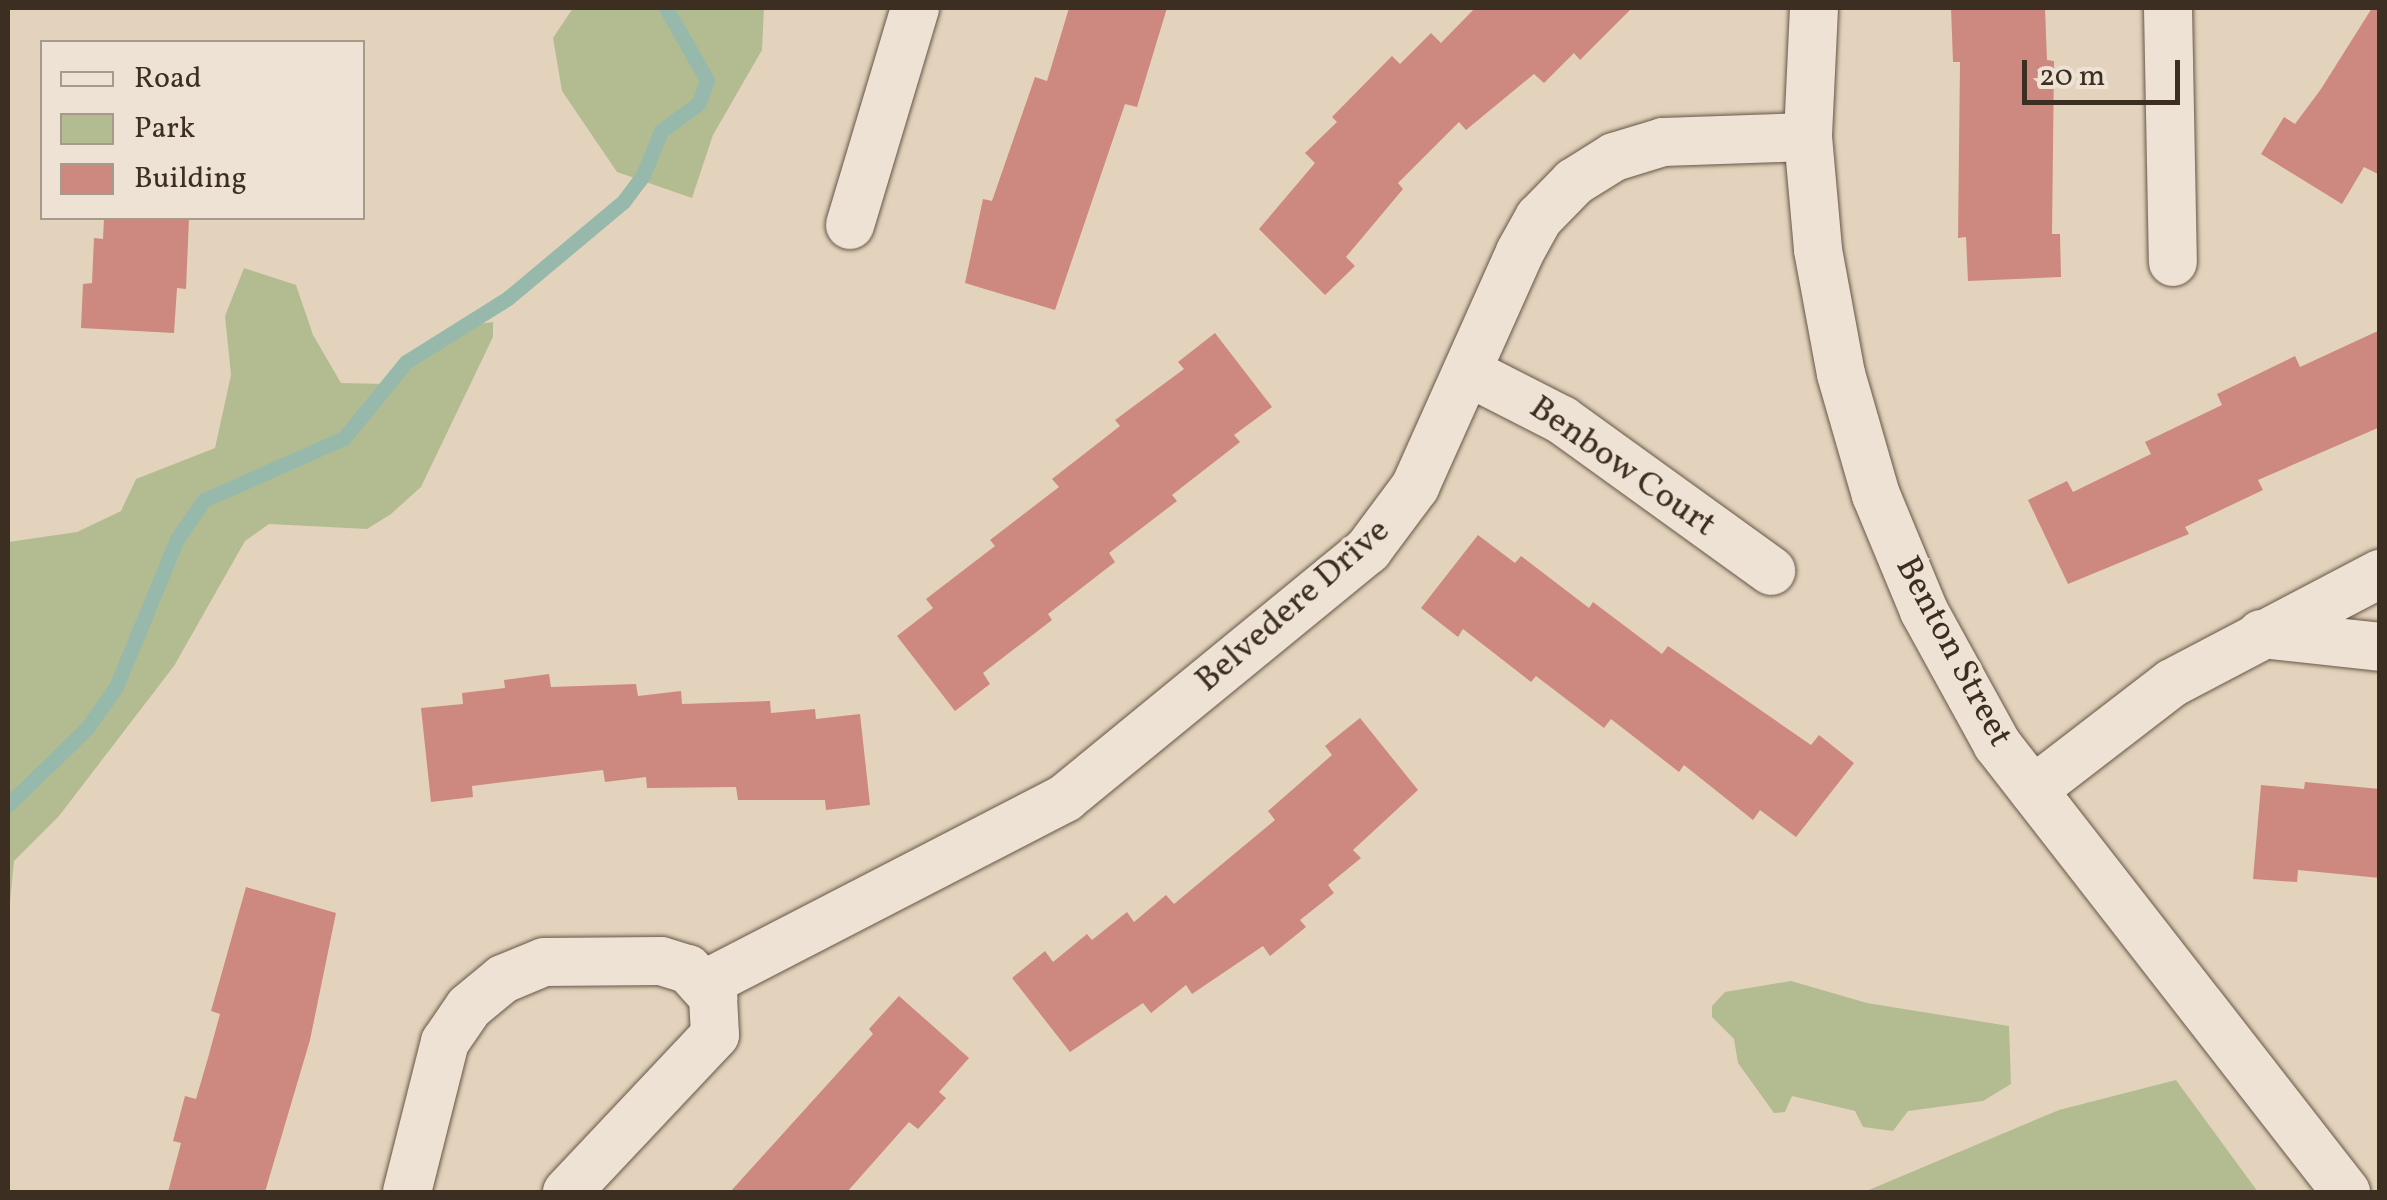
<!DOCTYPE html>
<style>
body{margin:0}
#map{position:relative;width:2387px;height:1200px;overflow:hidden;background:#e3d3bc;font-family:Vollkorn,serif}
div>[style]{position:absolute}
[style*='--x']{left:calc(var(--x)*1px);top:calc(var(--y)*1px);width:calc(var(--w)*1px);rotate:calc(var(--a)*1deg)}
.green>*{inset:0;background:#b3bc91}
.stream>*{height:15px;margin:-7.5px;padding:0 7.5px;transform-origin:7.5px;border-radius:7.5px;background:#96b9ac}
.building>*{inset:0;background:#cd887f}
.roads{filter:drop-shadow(0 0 2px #665747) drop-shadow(0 0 2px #665747)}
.minor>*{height:48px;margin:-24px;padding:0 24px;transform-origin:24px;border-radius:24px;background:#ede2d3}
span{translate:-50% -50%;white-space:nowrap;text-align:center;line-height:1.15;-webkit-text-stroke:8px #ede2d3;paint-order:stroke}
.street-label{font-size:35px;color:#3c2e20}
.frame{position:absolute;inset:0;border:10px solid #3c2e20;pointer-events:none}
.legend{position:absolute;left:40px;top:40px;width:325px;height:180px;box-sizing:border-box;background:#ede2d3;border:2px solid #a69a8b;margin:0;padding:12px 18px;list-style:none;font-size:30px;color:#3c2e20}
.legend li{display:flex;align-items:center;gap:20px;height:50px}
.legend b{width:50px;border:2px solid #a69a8b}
.scale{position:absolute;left:2022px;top:60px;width:158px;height:45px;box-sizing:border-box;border:5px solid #3c2e20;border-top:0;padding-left:12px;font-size:30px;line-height:35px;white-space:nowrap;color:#3c2e20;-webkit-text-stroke:8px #ede2d3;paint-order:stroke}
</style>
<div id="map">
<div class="green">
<i style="clip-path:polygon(573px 8px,764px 8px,762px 50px,713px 135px,692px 198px,617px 172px,562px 91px,553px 38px)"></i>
<i style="clip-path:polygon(244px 268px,296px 285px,313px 335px,341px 383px,385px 384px,462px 326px,493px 322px,493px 337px,421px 487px,391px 514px,367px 529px,269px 524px,245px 541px,174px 666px,59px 816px,14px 861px,8px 923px,8px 542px,77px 532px,121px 511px,136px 479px,215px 448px,231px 375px,225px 316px)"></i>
<i style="clip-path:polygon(1791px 981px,1867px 1003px,2009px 1026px,2011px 1084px,1983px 1101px,1908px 1111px,1893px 1131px,1863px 1127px,1855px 1111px,1792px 1096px,1785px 1112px,1774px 1113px,1738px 1063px,1734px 1039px,1712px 1017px,1712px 1006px,1725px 992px)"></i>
<i style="clip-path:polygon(2176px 1080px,2258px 1192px,1864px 1192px,2059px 1110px)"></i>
</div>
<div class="stream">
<i style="--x:8;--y:805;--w:110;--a:-44.3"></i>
<i style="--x:87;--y:728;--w:50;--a:-54.7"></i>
<i style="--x:116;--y:687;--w:160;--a:-67.6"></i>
<i style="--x:177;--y:539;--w:47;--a:-55.3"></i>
<i style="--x:204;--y:500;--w:153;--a:-23.9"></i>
<i style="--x:344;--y:438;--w:98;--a:-50.8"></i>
<i style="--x:406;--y:362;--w:120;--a:-32.1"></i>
<i style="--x:508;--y:298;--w:150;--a:-39.9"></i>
<i style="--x:623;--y:202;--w:34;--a:-53"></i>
<i style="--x:643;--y:175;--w:48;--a:-67.8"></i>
<i style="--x:661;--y:131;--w:47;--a:-36.4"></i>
<i style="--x:699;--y:103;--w:24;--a:-71"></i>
<i style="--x:707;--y:80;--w:83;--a:-119.7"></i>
</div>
<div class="building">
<i style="clip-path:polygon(1069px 8px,1167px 8px,1137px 107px,1125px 104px,1055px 310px,965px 283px,983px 199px,992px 201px,1035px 77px,1047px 81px)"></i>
<i style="clip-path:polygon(1475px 8px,1632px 8px,1580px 60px,1574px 53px,1544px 83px,1534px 74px,1466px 130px,1459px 122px,1398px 183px,1403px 189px,1346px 257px,1355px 266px,1325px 295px,1259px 229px,1315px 163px,1305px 153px,1337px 122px,1332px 117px,1392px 56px,1400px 64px,1431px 33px,1441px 43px)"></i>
<i style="clip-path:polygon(1951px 8px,2045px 8px,2047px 60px,2054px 61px,2052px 234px,2060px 234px,2061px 277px,1968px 281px,1966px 237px,1958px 238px,1960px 62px,1953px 62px)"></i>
<i style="clip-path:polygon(2372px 8px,2380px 8px,2380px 175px,2364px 167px,2342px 204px,2261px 154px,2284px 117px,2295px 124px,2321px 89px)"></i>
<i style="clip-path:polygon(104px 218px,189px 218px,186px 289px,177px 288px,174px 333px,81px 328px,83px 284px,92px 283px,94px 238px,103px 239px)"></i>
<i style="clip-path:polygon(2380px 330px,2380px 427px,2258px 480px,2263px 490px,2185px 527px,2189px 534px,2068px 584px,2028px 500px,2067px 481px,2073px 492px,2151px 454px,2145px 442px,2222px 405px,2217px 394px,2295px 356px,2300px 367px)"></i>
<i style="clip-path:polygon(1215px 333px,1272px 407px,1234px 435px,1240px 442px,1172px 495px,1177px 501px,1109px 553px,1115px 562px,1048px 614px,1052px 620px,983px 673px,990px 684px,955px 711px,897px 636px,933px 608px,926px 599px,995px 546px,990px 540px,1059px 487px,1052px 479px,1120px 426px,1115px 420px,1184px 369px,1178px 362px)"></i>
<i style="clip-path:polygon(1478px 535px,1515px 563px,1521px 556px,1589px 608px,1593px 602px,1662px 654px,1668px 646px,1811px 745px,1819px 735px,1854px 763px,1796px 837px,1760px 810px,1753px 820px,1684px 765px,1679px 772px,1611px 719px,1604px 728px,1536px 676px,1531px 682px,1463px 629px,1458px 637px,1421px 608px)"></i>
<i style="clip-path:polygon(549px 674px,551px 687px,636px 684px,638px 696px,681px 691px,682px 704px,770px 701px,771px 713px,815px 709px,816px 719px,860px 714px,870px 805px,826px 810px,825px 800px,738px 800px,736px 787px,647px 788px,646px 777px,605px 782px,603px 770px,472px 786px,473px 797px,431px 802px,421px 708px,463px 704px,462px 693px,505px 688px,504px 680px)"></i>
<i style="clip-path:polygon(1360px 718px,1418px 790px,1353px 850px,1361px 858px,1328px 885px,1334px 893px,1300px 920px,1306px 927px,1270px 956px,1263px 946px,1192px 994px,1186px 985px,1151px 1013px,1143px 1003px,1070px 1052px,1012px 978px,1045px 951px,1053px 962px,1087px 934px,1092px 940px,1127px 912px,1134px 922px,1166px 895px,1174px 904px,1275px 820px,1268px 811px,1332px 755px,1325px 746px)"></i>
<i style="clip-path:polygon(2305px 782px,2380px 789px,2380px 878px,2298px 870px,2297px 882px,2253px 879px,2261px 785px,2304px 789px)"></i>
<i style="clip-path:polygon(246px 887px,336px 913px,310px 1040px,265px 1192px,168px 1192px,181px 1143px,173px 1141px,185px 1096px,196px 1099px,208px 1058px,220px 1014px,211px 1011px)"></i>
<i style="clip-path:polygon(899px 996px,969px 1058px,939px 1092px,946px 1098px,918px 1129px,909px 1122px,847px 1192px,730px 1192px,873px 1034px,869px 1029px)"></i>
</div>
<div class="roads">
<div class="minor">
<i style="--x:1814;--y:8;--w:129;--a:92.7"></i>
<i style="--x:1808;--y:137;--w:113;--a:84.9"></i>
<i style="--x:1818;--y:250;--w:126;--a:79.5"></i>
<i style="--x:1841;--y:374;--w:126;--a:73.9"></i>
<i style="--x:1876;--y:495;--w:126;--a:67.5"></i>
<i style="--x:1924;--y:611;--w:152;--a:61.2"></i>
<i style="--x:1997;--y:744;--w:568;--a:52.08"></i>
<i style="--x:2168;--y:8;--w:254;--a:88.9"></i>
<i style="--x:850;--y:225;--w:227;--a:-73.3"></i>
<i style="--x:1468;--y:372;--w:106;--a:27.1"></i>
<i style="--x:1562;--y:420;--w:258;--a:35.8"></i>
<i style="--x:2261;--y:634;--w:120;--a:6.2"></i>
<i style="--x:2033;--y:790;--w:175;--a:-37.6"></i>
<i style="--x:2172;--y:683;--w:235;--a:-27.7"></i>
<i style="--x:705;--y:984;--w:405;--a:-27.3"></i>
<i style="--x:1065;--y:798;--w:392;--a:-39.3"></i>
<i style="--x:1368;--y:550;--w:79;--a:-53.3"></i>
<i style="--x:1415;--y:487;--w:257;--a:-65.9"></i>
<i style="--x:1520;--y:252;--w:39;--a:-61"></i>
<i style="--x:1539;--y:218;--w:50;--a:-45.8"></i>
<i style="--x:1574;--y:182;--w:47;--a:-32"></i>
<i style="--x:1614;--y:157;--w:51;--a:-17"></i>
<i style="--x:1663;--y:142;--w:145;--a:-2"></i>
<i style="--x:407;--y:1192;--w:155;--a:-75.8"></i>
<i style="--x:445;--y:1042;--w:42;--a:-55.6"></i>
<i style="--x:469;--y:1007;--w:44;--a:-39.5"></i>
<i style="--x:503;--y:979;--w:44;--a:-22.5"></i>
<i style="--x:544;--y:962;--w:117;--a:-0.5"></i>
<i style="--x:661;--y:961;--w:28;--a:17"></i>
<i style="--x:688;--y:969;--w:38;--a:48"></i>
<i style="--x:713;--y:997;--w:38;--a:87"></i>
<i style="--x:715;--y:1035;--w:216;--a:133.3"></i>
</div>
</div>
<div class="street-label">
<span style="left:1622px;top:467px;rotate:35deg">Benbow Court</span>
<span style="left:1293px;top:606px;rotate:-41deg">Belvedere Drive</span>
<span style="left:1953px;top:652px;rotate:62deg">Benton Street</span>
</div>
<div class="frame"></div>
<ul class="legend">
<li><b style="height:12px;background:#ede2d3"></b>Road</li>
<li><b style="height:28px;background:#b3bc91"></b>Park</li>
<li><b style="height:28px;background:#cd887f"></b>Building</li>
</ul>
<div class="scale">20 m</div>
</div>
